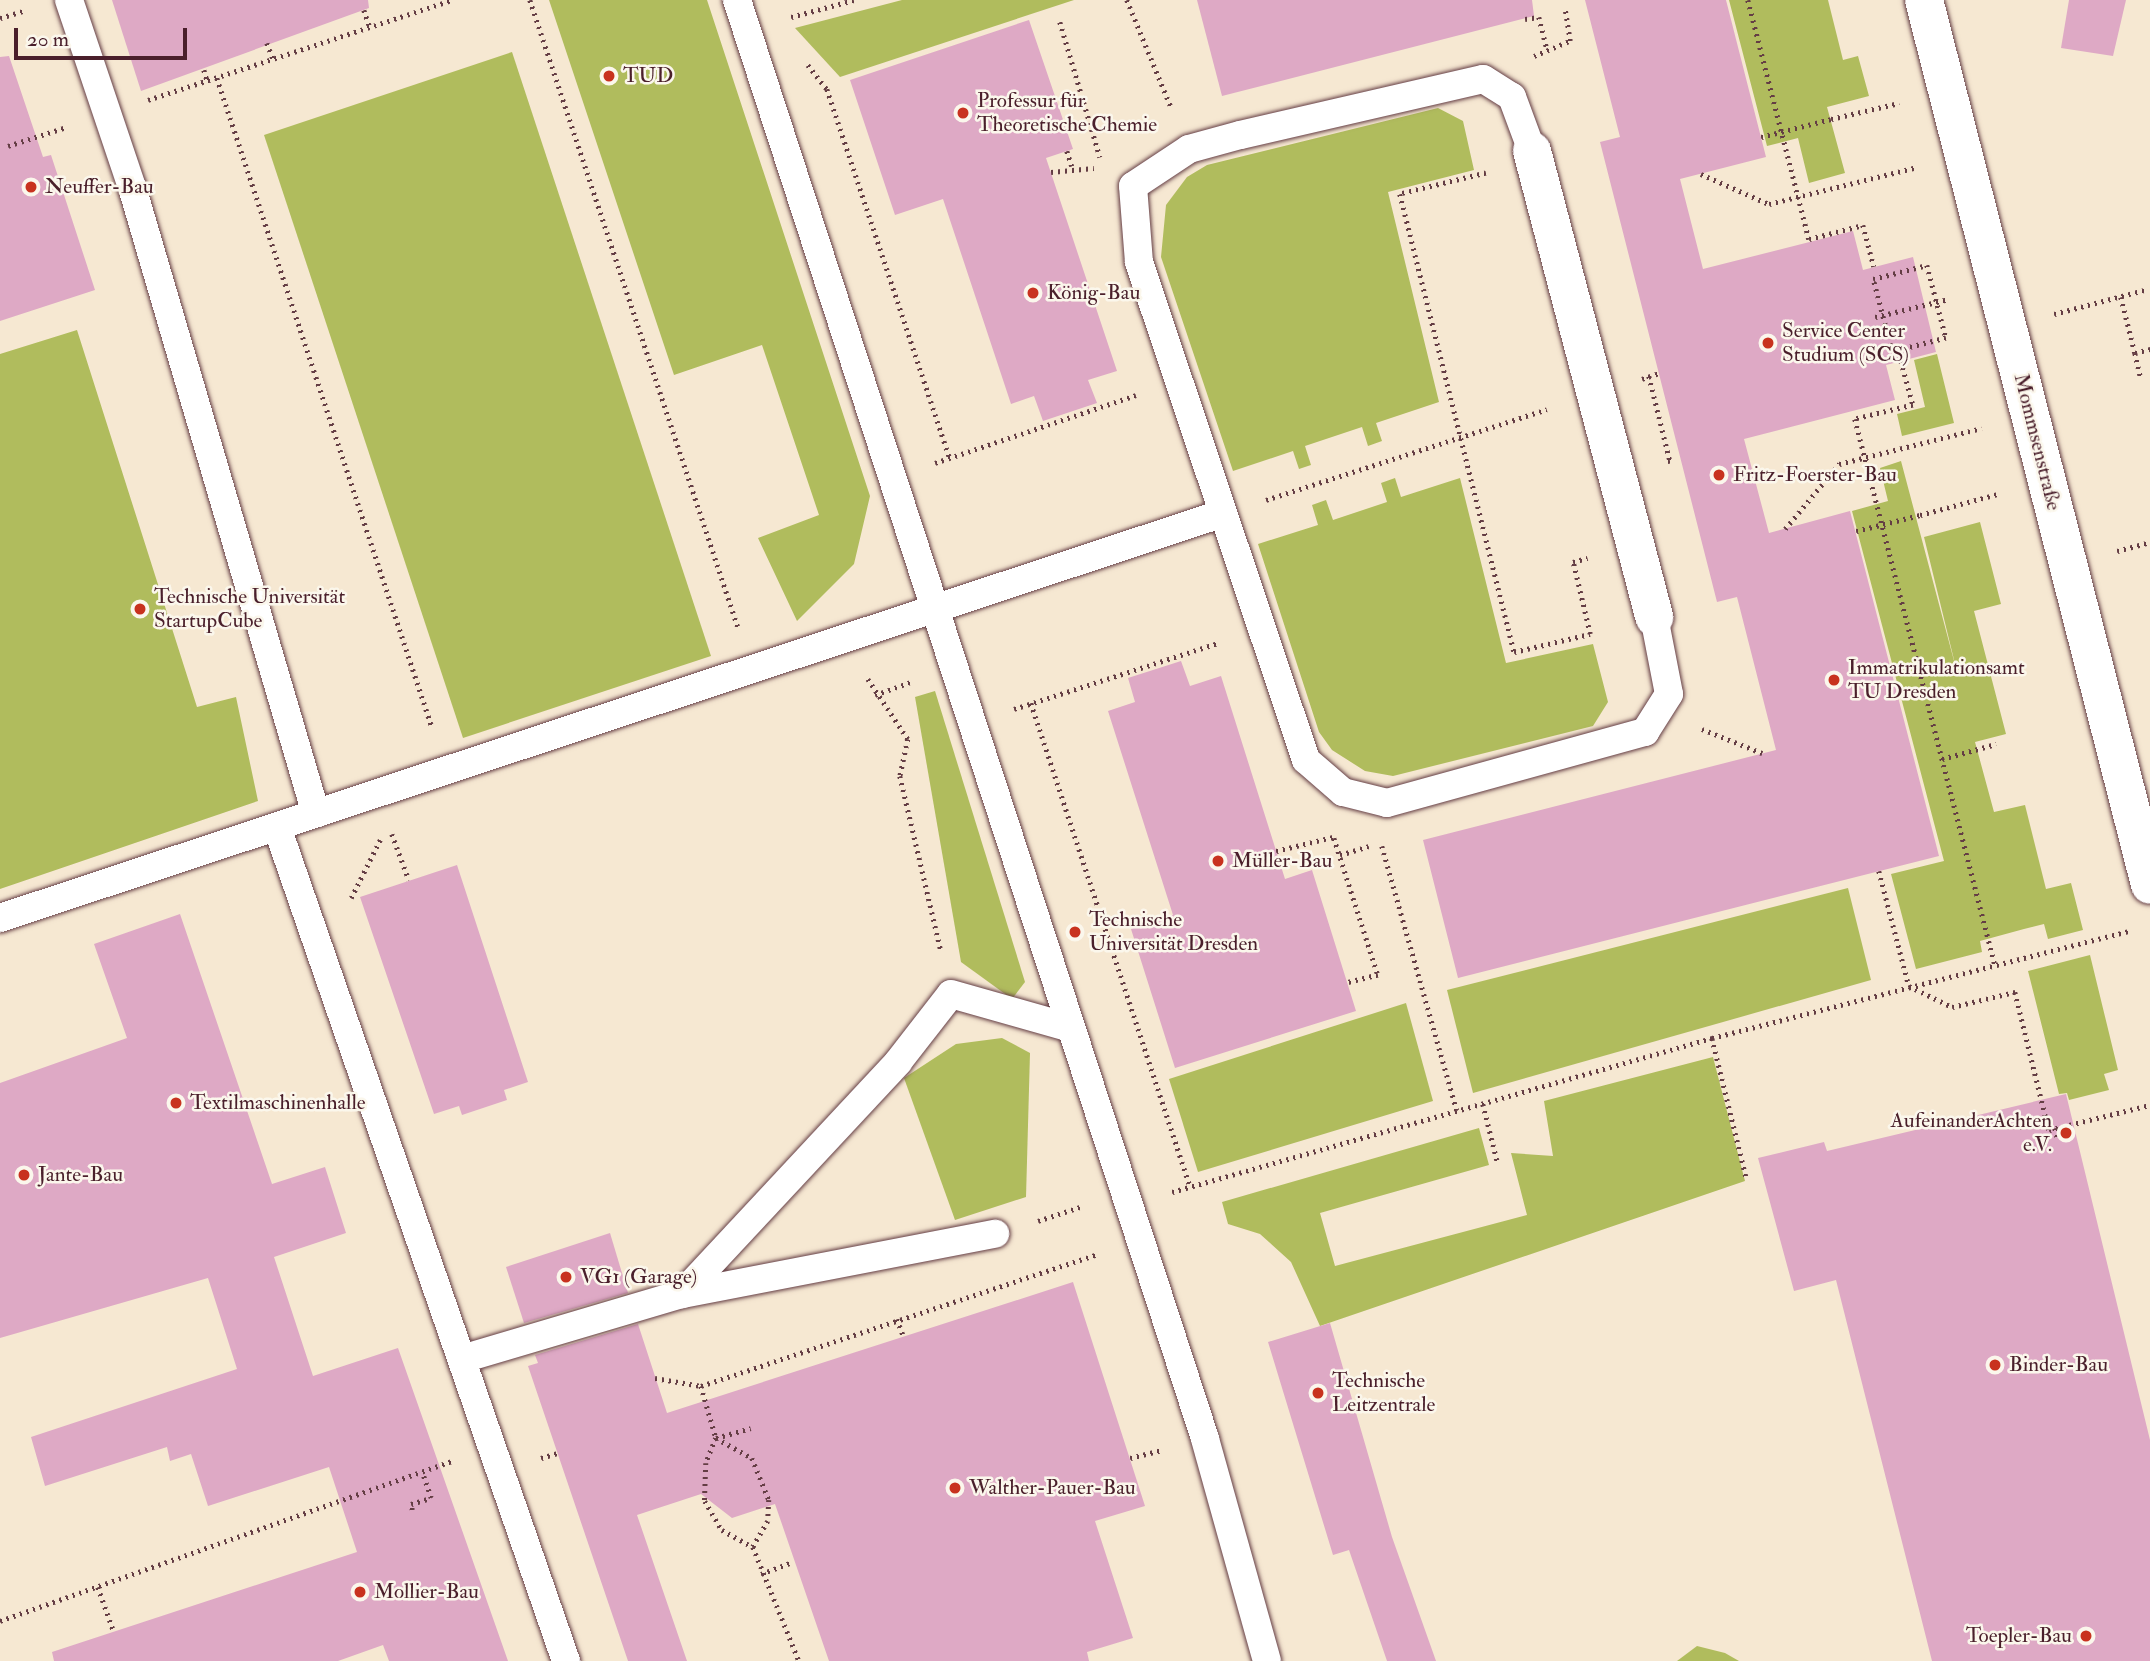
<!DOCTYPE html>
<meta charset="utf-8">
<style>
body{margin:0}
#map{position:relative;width:2150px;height:1661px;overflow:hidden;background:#f6e8d2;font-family:"IM FELL Double Pica",serif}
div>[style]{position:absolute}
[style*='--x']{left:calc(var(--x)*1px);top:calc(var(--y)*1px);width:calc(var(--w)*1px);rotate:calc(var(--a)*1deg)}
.green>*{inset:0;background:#b0bc5d}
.building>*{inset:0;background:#dea9c5}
.path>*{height:4.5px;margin-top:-2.25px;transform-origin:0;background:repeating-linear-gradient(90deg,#643d44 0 2px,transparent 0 7px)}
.roads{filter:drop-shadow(0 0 2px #643d44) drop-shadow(0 0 2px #643d44)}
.lane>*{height:28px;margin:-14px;padding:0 14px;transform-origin:14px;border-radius:14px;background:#fff}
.street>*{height:38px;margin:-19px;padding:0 19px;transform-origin:19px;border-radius:19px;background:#fff}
.path-bridge>*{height:4.5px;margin-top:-2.25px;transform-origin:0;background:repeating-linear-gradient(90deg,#643d44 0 2px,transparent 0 7px)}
.dots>*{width:19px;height:19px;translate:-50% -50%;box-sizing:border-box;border:4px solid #fbf7ec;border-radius:50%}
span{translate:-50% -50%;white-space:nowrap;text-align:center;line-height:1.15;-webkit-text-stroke:5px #fbf7ec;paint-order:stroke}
.poi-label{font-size:21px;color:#4a1f2b}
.left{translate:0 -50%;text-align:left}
.right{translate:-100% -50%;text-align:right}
.street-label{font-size:21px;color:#4a1f2b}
.scale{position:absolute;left:14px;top:28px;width:173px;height:32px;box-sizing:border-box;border:4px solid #4a1f2b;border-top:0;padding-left:9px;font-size:21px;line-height:24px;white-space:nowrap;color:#4a1f2b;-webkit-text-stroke:5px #fbf7ec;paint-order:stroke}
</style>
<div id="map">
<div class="green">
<i style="clip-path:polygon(549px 0,707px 0,870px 496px,854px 564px,797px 621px,758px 538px,819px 515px,762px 345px,674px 375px)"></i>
<i style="clip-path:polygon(902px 0,1074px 0,840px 77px,795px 28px)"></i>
<i style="clip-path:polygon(1729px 0,1828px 0,1843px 60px,1858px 56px,1869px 96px,1827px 107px,1845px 173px,1809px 183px,1798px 138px,1767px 146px)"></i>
<i style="clip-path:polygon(512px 52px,711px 656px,463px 738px,264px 135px)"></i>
<i style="clip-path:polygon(1438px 108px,1463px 121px,1474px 170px,1388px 192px,1439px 402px,1376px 423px,1382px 441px,1368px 446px,1362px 427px,1305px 446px,1311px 465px,1299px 469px,1293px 451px,1233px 471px,1161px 257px,1166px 205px,1187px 177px,1207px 165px)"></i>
<i style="clip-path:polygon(77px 330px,197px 707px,236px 697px,258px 801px,0 889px,0 354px)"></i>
<i style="clip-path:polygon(1937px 354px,1954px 423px,1902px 436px,1897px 414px,1925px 407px,1914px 360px)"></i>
<i style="clip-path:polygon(1901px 461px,1957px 672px,1924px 537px,1980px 522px,2001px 604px,1974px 611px,2006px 734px,1975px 742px,1994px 812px,2025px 805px,2046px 889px,2071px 883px,2083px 930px,2048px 939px,2044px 924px,2024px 929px,1980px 941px,1982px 952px,1916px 969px,1891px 874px,1944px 861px,1852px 511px,1888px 501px,1880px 468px)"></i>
<i style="clip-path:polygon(1395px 478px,1401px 497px,1460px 478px,1506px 663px,1593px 644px,1608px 702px,1593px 726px,1393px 776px,1365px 771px,1332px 750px,1319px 732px,1258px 544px,1318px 525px,1312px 505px,1326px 500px,1333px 520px,1387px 502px,1381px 483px)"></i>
<i style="clip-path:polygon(935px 691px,1025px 982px,1012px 999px,961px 962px,915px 697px)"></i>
<i style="clip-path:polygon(1848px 888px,1871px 980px,1473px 1093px,1447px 990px)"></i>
<i style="clip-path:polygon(2090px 955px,2118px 1070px,2104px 1074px,2109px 1090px,2069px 1100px,2067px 1093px,2059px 1094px,2028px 971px)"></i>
<i style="clip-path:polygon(1406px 1003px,1433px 1101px,1198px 1172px,1169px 1079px)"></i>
<i style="clip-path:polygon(1002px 1038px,1030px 1053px,1026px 1197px,955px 1220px,904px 1078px,956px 1044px)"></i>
<i style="clip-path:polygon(1713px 1057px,1745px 1181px,1320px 1326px,1291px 1262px,1260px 1234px,1228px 1224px,1222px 1202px,1479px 1128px,1489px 1165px,1320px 1213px,1335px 1266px,1527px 1215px,1511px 1153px,1553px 1156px,1544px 1101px)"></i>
<i style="clip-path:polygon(1697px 1646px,1725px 1653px,1739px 1661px,1677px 1661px)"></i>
</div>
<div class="building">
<i style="clip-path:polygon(112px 0,368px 0,369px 8px,141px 91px)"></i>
<i style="clip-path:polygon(1197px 0,1532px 0,1534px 16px,1222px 96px)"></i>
<i style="clip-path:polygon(1585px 0,1726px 0,1766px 157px,1680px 179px,1703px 269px,1853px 231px,1863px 270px,1913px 257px,1936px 352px,1886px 365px,1895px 400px,1744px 439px,1769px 533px,1850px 511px,1939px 856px,1458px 978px,1423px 840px,1776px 750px,1737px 597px,1717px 602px,1600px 142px,1620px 137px)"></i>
<i style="clip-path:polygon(2069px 0,2126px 0,2113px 56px,2061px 48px)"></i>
<i style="clip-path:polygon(1029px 20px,1073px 149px,1046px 158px,1117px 371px,1088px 380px,1097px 403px,1043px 421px,1034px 396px,1011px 404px,943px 199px,895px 215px,850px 80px)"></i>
<i style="clip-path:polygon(9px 56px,43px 157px,51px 155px,95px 290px,0 321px,0 57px)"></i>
<i style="clip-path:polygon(1181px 661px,1190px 686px,1221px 676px,1285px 879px,1312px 870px,1356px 1011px,1175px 1068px,1131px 929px,1173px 915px,1108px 711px,1135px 702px,1128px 678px)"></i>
<i style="clip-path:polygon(457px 865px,528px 1082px,504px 1090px,507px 1100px,462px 1115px,459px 1106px,434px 1114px,360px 897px)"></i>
<i style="clip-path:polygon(180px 914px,272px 1184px,325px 1167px,346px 1233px,274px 1257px,313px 1376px,398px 1348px,508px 1661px,389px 1661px,383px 1645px,338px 1661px,54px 1661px,52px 1652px,357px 1552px,329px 1467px,208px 1506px,191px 1454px,170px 1461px,167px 1447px,45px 1486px,31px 1437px,237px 1369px,208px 1278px,0 1338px,0 1083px,127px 1038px,94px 944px)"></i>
<i style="clip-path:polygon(2066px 1094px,2150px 1440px,2150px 1661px,1932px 1661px,1836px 1280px,1794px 1291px,1758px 1158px,1824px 1142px,1827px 1151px)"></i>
<i style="clip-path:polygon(610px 1233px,628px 1293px,524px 1323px,506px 1267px)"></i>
<i style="clip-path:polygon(1073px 1282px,1145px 1506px,1095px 1521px,1133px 1638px,1087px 1652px,1089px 1661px,829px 1661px,775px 1504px,732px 1518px,701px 1494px,637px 1515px,687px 1661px,628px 1661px,528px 1366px,538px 1363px,535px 1355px,638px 1324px,667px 1413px)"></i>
<i style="clip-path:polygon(1330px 1323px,1392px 1537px,1436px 1661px,1387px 1661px,1349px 1550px,1333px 1555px,1268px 1342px)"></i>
</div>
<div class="path">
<i style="--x:530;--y:0;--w:661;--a:71.65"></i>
<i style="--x:1127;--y:0;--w:118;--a:67.6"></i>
<i style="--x:1748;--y:0;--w:247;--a:75.7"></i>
<i style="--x:1809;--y:239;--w:56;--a:-14.5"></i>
<i style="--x:1863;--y:225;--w:43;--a:75.3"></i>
<i style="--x:364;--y:10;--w:18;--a:71"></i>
<i style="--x:791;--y:17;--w:65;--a:-15.1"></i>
<i style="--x:0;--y:18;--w:27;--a:-17"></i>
<i style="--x:1525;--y:19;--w:14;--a:-8"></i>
<i style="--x:1539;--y:17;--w:32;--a:76"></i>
<i style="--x:1060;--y:22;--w:141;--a:73.5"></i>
<i style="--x:267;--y:43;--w:17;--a:69"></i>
<i style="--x:1534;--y:56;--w:39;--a:-23"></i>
<i style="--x:1570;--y:41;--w:32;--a:-99"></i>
<i style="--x:808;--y:65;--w:31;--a:52"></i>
<i style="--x:827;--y:89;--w:389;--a:71.6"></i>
<i style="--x:204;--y:70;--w:10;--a:73"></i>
<i style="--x:217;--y:78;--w:684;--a:71.67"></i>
<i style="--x:148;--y:100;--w:321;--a:-18.2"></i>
<i style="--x:1831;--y:119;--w:70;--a:-13.2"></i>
<i style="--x:8;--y:146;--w:62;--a:-17.9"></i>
<i style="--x:1067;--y:151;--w:16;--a:72"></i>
<i style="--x:1051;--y:172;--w:43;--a:-5.3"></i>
<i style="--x:1486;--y:173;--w:89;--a:166.3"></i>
<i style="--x:1400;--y:194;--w:472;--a:76"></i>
<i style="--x:1514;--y:652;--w:78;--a:-13.3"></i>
<i style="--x:1590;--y:634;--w:74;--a:-103.3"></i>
<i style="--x:1573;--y:562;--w:15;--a:-16"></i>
<i style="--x:1701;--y:174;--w:74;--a:23.8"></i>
<i style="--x:1769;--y:204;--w:153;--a:-14"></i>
<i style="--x:1927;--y:265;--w:75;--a:75.4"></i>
<i style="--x:1946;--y:338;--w:56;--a:165.5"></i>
<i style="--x:1892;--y:352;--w:75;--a:-104.6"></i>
<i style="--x:1873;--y:279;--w:56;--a:-14.5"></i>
<i style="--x:2121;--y:297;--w:58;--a:76"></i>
<i style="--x:2135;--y:353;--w:16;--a:-15"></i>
<i style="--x:2054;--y:314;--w:97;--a:-14.9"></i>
<i style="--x:1875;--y:317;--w:76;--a:-13.7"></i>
<i style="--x:2135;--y:353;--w:27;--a:77"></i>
<i style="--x:1901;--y:361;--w:46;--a:74.7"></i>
<i style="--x:1913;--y:405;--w:60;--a:166.4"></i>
<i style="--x:1855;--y:419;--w:564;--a:75.62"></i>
<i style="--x:1649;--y:376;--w:88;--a:76.1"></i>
<i style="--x:1670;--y:461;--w:5;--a:169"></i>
<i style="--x:1642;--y:379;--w:18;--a:-19"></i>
<i style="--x:935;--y:463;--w:212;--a:-18.7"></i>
<i style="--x:1266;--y:500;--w:295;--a:-17.9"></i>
<i style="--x:1920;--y:515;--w:81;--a:-15.1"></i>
<i style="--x:1785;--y:529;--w:85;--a:-50.3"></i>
<i style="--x:1839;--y:464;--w:147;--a:-14.1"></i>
<i style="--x:2117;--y:551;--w:34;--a:-15"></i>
<i style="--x:868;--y:679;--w:72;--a:56.3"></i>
<i style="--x:908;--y:739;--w:38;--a:102"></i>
<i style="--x:900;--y:776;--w:180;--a:76.8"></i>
<i style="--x:875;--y:695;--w:38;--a:-20"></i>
<i style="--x:1031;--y:703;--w:508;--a:71.78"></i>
<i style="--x:1014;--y:709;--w:214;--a:-17.9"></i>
<i style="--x:1702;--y:729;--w:65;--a:21.8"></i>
<i style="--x:1942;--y:759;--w:56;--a:-15.5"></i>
<i style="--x:392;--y:834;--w:49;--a:69.7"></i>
<i style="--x:1334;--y:838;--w:144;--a:72.2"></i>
<i style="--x:1378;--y:975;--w:32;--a:166"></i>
<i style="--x:1382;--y:846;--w:275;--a:74.2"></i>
<i style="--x:1276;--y:851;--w:59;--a:-13.8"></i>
<i style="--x:1340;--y:855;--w:30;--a:-17"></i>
<i style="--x:1879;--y:871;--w:119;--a:75.4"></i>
<i style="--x:1909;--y:986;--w:48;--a:26"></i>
<i style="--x:1952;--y:1007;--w:65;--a:-13.4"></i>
<i style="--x:2015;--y:992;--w:142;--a:76.2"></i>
<i style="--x:2049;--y:1130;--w:104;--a:-13.9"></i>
<i style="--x:351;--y:898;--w:65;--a:-63.4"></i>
<i style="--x:1712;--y:1038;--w:146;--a:76.2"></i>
<i style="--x:1483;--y:1104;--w:62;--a:76"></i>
<i style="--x:2019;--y:1127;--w:28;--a:-15"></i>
<i style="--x:2055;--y:1128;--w:12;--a:76"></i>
<i style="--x:1172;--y:1192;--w:562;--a:-15.92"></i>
<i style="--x:1712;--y:1038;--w:431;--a:-14.4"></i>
<i style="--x:1038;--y:1221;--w:47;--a:-18.4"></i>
<i style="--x:897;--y:1319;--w:19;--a:69"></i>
<i style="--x:655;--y:1378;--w:47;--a:9.9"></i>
<i style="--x:701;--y:1386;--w:418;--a:-18.4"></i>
<i style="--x:701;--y:1386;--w:54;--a:73.9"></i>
<i style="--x:716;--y:1438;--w:27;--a:112"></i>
<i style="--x:706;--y:1463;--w:38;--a:92"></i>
<i style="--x:705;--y:1501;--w:34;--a:60"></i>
<i style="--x:722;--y:1530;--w:35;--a:29"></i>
<i style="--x:753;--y:1547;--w:123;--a:68"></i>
<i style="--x:716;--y:1438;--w:41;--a:29.1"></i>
<i style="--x:752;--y:1458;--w:45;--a:68"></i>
<i style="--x:769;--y:1500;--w:21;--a:93"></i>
<i style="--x:768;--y:1521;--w:30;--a:120"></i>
<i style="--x:716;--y:1438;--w:36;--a:-16"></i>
<i style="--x:541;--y:1458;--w:17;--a:-17"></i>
<i style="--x:1130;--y:1458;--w:34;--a:-14"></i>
<i style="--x:412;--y:1510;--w:6;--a:-99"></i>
<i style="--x:411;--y:1504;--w:21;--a:-17"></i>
<i style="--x:431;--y:1498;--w:28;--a:-109"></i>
<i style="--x:761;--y:1574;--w:34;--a:-21"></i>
<i style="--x:98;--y:1587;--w:48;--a:70.4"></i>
<i style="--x:0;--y:1621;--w:479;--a:-19.5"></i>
</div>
<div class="roads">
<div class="lane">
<i style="--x:69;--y:0;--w:197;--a:71.4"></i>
<i style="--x:132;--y:187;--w:653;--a:73.65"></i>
<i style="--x:737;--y:0;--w:1513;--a:71.98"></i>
<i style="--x:1205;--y:1439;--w:230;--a:74.4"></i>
<i style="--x:1532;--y:151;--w:58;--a:-110.3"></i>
<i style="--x:1512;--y:97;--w:34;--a:-148"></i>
<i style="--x:1483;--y:79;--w:249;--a:167"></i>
<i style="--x:1240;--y:135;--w:53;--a:164.6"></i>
<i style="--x:1189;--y:149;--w:67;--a:146.5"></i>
<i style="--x:1133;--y:186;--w:76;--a:85.5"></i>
<i style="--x:1139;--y:262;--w:525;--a:71.46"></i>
<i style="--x:1306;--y:760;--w:49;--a:40.9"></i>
<i style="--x:1343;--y:792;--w:45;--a:14"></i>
<i style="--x:1387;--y:803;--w:268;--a:-15.4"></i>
<i style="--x:1645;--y:732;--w:45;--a:-57.7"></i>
<i style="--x:1669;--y:694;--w:78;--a:-101"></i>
<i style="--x:277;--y:827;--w:883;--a:70.89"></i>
<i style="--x:0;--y:918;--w:1286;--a:-18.31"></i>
<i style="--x:682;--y:1294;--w:317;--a:-47"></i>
<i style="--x:898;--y:1062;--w:86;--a:-52.1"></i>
<i style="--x:951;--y:994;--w:122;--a:15.8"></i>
<i style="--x:462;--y:1359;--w:229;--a:-16.5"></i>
<i style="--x:682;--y:1294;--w:319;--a:-10.9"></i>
</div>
<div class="street">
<i style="--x:1924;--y:0;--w:913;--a:75.67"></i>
<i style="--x:1532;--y:151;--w:482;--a:75.3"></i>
</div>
</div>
<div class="path-bridge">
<i style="--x:1761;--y:137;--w:72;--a:-14.4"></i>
<i style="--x:1856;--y:531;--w:66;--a:-14"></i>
</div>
<div class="dots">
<i style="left:609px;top:76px;background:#c8321e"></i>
<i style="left:963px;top:113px;background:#c8321e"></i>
<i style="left:31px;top:187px;background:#c8321e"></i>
<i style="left:1033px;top:293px;background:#c8321e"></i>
<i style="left:1768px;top:343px;background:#c8321e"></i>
<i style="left:1719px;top:475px;background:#c8321e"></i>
<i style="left:140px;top:609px;background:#c8321e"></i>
<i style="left:1834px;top:680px;background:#c8321e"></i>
<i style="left:1218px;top:861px;background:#c8321e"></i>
<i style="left:1075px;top:932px;background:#c8321e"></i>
<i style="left:176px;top:1103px;background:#c8321e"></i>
<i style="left:2066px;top:1133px;background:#c8321e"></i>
<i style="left:24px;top:1175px;background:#c8321e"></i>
<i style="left:566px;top:1277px;background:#c8321e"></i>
<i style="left:1995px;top:1365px;background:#c8321e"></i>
<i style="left:1318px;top:1393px;background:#c8321e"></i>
<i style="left:955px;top:1488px;background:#c8321e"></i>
<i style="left:360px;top:1592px;background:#c8321e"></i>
<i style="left:2086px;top:1636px;background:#c8321e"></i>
</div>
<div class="poi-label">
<span class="left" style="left:623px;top:76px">TUD</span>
<span class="left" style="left:977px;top:113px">Professur für<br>Theoretische Chemie</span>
<span class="left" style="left:45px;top:187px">Neuffer-Bau</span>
<span class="left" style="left:1047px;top:293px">König-Bau</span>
<span class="left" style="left:1782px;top:343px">Service Center<br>Studium (SCS)</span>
<span class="left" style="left:1733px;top:475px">Fritz-Foerster-Bau</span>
<span class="left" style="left:154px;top:609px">Technische Universität<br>StartupCube</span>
<span class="left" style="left:1848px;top:680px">Immatrikulationsamt<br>TU Dresden</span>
<span class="left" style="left:1232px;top:861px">Müller-Bau</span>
<span class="left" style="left:1089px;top:932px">Technische<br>Universität Dresden</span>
<span class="left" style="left:190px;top:1103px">Textilmaschinenhalle</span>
<span class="right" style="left:2052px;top:1133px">AufeinanderAchten<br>e.V.</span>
<span class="left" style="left:38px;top:1175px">Jante-Bau</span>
<span class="left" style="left:580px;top:1277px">VG1 (Garage)</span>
<span class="left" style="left:2009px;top:1365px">Binder-Bau</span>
<span class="left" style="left:1332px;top:1393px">Technische<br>Leitzentrale</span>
<span class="left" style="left:969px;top:1488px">Walther-Pauer-Bau</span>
<span class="left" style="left:374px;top:1592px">Mollier-Bau</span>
<span class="right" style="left:2072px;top:1636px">Toepler-Bau</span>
</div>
<div class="street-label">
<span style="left:2037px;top:442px;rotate:76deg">Mommsenstraße</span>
</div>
<div class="scale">20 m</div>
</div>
